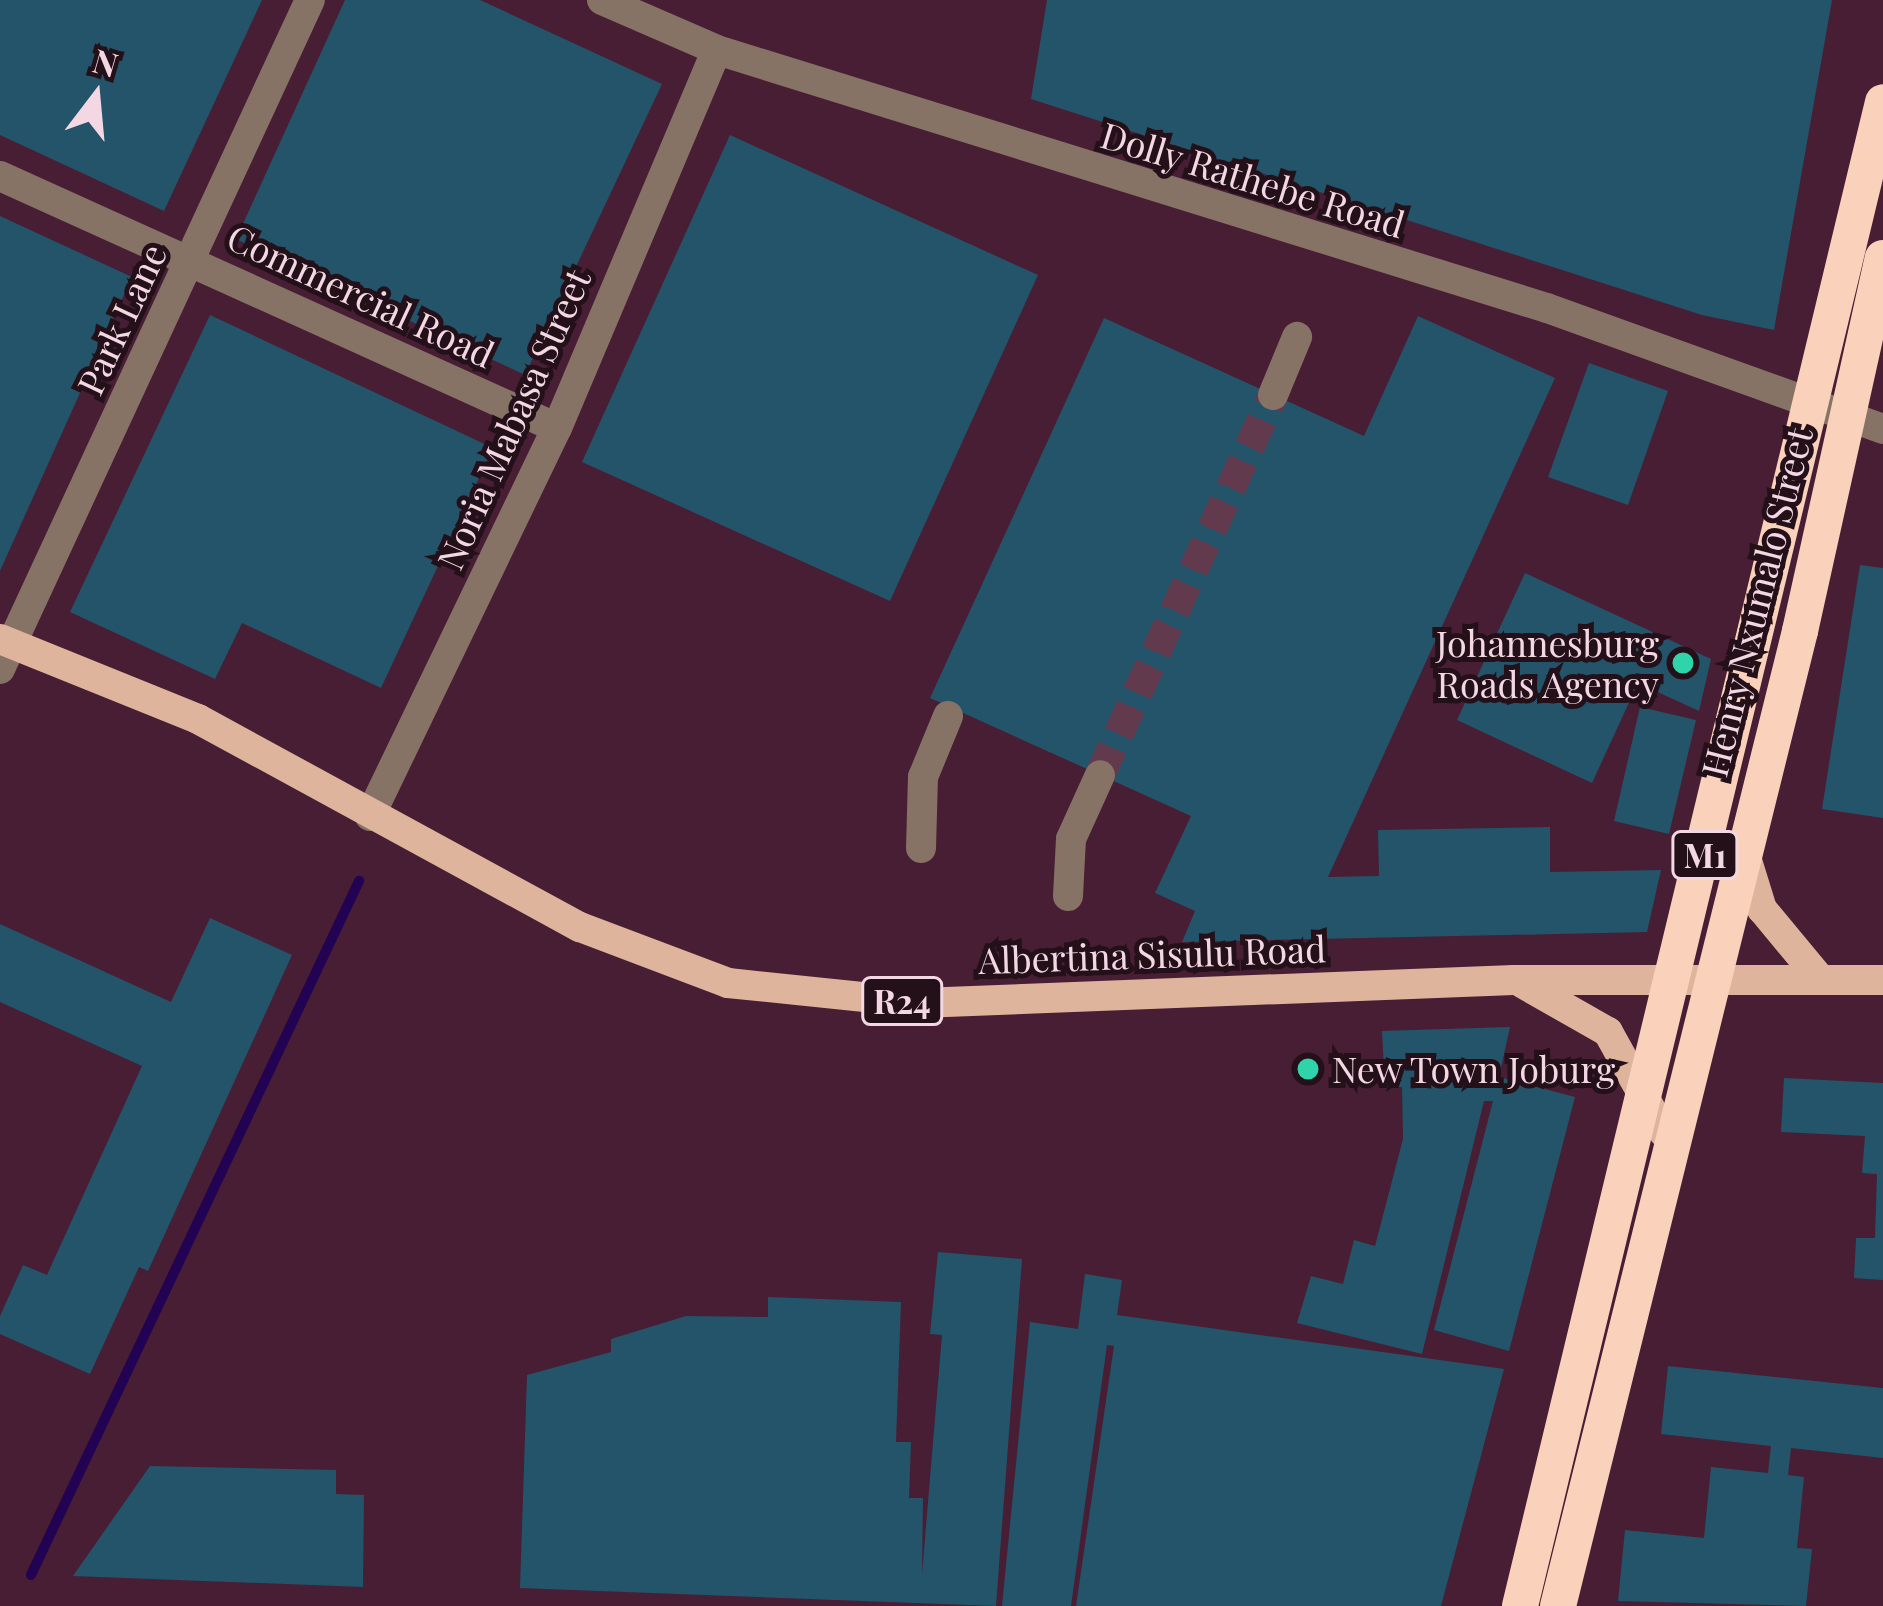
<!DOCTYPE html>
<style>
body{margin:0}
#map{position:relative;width:1883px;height:1606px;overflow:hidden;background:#481e34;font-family:"Playfair Display",serif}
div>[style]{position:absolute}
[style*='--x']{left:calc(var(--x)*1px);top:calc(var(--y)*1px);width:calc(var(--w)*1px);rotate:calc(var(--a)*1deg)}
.stream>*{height:10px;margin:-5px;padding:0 5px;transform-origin:5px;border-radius:5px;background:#220253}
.building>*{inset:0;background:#23546a}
.minor-tunnel>*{height:30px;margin-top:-15px;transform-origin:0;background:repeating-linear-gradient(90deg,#623a4e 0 30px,transparent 0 45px)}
.minor>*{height:30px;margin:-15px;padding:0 15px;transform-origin:15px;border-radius:15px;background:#877266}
.major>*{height:30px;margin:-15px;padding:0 15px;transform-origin:15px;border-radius:15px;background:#dfb49c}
.highway-bridge>*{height:36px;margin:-18px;padding:0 18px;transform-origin:18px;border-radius:18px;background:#fad1ba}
.dots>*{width:33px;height:33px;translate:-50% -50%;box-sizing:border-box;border:6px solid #231019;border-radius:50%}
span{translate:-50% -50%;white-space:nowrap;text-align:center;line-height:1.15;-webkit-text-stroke:10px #231019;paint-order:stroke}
.shield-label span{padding:3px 9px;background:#231019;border:3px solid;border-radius:9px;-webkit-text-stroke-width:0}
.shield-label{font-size:33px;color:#f3d7e3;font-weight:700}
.street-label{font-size:36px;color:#f3d7e3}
.poi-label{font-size:36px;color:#f3d7e3}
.right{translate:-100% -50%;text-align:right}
.left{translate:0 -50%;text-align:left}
.north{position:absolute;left:36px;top:36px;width:120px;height:120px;-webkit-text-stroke:9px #231019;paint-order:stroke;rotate:16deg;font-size:33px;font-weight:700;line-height:48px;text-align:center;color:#f3d7e3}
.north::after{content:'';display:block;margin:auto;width:42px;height:54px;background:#f3d7e3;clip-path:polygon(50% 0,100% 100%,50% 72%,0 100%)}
</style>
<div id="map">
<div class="stream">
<i style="--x:31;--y:1575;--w:768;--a:-64.7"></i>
</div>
<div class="building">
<i style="clip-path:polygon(0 0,262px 0,164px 211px,0 135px)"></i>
<i style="clip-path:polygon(345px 0,480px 0,662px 84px,525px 375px,236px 239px)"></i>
<i style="clip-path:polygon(1047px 0,1832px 0,1774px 330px,1702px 315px,1031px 99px)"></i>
<i style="clip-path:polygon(730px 135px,1038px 275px,890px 601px,582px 462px)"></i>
<i style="clip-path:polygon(0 216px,132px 277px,0 571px)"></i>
<i style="clip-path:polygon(210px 315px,493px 448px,381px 688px,242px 623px,215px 679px,70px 612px)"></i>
<i style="clip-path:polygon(1418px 316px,1555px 378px,1328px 877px,1379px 876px,1378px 830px,1550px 827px,1550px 872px,1661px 870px,1647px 932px,1182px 942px,1195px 911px,1155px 893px,1191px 816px,930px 698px,1104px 318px,1364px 436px)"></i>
<i style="clip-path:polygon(1589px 363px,1668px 391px,1628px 505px,1548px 477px)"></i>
<i style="clip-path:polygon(1860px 565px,1883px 568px,1883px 818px,1822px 809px)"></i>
<i style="clip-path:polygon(1525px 573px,1711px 659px,1699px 711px,1638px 683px,1592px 783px,1457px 720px)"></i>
<i style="clip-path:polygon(1640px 707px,1696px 720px,1669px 834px,1614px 821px)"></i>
<i style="clip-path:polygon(210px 918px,292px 955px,148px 1271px,139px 1267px,90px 1374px,0 1334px,0 1316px,23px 1265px,47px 1275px,142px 1066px,0 1002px,0 924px,171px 1002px)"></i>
<i style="clip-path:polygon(1510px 1027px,1499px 1077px,1575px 1097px,1509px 1351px,1434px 1330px,1493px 1101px,1484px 1101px,1422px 1354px,1297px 1323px,1311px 1276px,1343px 1284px,1354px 1240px,1375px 1246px,1403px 1139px,1402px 1087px,1385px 1087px,1382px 1031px)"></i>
<i style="clip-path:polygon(1784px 1078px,1883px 1083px,1883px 1280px,1854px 1278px,1856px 1238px,1875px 1238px,1877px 1174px,1862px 1173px,1865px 1136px,1781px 1132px)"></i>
<i style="clip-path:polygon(938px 1252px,1022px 1259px,996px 1606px,520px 1588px,527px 1375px,611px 1352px,611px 1339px,686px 1316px,768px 1317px,768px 1297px,901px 1302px,896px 1442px,911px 1442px,909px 1498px,923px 1498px,922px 1574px,942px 1335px,930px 1334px)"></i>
<i style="clip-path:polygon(1085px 1274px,1122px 1280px,1117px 1315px,1504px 1369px,1441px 1606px,1076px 1606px,1114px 1346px,1107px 1345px,1071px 1606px,1002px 1606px,1030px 1322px,1078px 1329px)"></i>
<i style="clip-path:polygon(1668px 1366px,1883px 1388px,1883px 1458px,1791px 1448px,1788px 1475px,1804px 1477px,1797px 1548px,1812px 1549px,1806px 1606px,1618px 1601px,1625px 1530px,1704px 1538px,1711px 1467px,1768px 1473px,1771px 1446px,1661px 1434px)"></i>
<i style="clip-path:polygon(150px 1466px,336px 1470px,336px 1494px,364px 1495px,363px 1587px,73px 1576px)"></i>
</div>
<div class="minor-tunnel">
<i style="--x:1100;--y:775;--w:418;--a:-65.5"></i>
</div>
<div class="minor">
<i style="--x:602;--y:0;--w:125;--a:23.5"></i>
<i style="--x:717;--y:50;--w:869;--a:17.27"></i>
<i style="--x:1547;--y:308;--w:357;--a:19.8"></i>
<i style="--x:0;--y:176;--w:611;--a:24.34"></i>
<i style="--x:1273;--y:395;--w:63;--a:-67.5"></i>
<i style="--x:0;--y:669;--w:737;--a:-65.14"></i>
<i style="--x:370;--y:816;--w:431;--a:-64.3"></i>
<i style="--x:557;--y:428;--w:410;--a:-67.1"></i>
<i style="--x:921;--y:848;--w:71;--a:-88.4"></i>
<i style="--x:923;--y:777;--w:66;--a:-67.7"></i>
<i style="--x:1068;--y:896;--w:57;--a:-87"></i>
<i style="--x:1071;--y:839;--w:70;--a:-65.6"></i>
</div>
<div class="major">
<i style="--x:0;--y:639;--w:214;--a:22"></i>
<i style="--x:198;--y:719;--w:435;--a:28.6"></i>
<i style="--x:580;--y:927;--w:158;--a:20.7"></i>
<i style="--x:728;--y:983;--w:193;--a:5.9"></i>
<i style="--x:920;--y:1003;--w:594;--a:-2.22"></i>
<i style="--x:1514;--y:980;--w:369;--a:0"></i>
<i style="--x:1744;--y:851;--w:61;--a:72.8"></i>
<i style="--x:1762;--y:909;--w:92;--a:50.3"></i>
<i style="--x:1522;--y:983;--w:99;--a:29.7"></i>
<i style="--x:1608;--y:1032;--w:115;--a:61"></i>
</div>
<div class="highway-bridge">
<i style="--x:1520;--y:1606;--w:1547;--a:-76.43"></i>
<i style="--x:1558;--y:1606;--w:1005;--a:-76.06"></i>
<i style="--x:1800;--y:631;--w:382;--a:-77.5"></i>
</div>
<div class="dots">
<i style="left:1683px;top:663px;background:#2fd4aa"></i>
<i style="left:1308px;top:1069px;background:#2fd4aa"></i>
</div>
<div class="shield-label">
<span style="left:1705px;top:855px">M1</span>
<span style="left:902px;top:1001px">R24</span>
</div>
<div class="street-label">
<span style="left:1253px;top:179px;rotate:17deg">Dolly Rathebe Road</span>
<span style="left:361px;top:295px;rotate:25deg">Commercial Road</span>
<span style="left:121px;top:319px;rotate:-65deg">Park Lane</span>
<span style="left:513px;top:419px;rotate:-66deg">Noria Mabasa Street</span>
<span style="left:1756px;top:602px;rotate:-76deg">Henry Nxumalo Street</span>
<span style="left:1152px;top:954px;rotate:-2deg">Albertina Sisulu Road</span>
</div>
<div class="poi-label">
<span class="right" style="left:1659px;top:663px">Johannesburg<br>Roads Agency</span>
<span class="left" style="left:1332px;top:1069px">New Town Joburg</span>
</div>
<div class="north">N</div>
</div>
